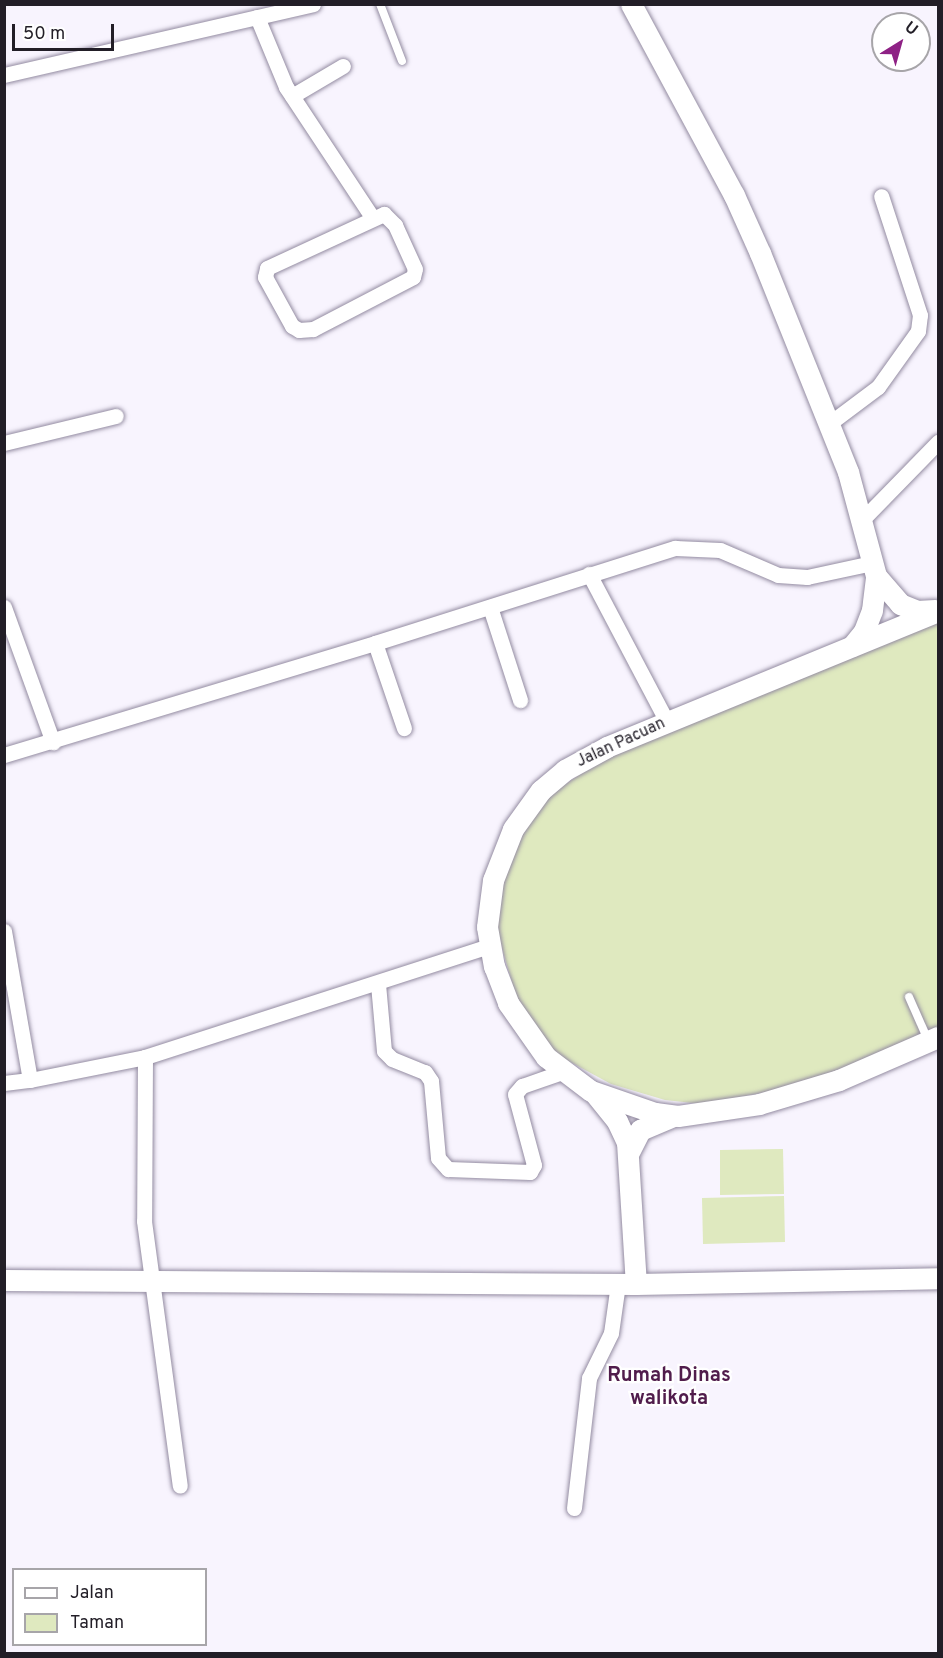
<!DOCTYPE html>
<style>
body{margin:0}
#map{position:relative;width:943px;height:1658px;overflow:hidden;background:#f8f4fe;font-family:Overpass,sans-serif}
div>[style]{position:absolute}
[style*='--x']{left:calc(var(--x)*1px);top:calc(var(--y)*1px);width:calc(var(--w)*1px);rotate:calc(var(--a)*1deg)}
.green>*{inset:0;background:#dfe9bf}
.roads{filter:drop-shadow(0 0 2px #938ba1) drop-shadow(0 0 2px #938ba1)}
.lane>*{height:8px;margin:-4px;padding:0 4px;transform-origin:4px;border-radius:4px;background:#fff}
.street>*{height:15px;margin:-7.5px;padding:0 7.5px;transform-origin:7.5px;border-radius:7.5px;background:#fff}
.secondary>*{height:21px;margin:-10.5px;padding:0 10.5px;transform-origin:10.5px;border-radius:10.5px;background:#fff}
span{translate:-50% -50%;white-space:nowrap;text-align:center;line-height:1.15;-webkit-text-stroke:4.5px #fff;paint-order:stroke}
.street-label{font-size:16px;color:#221e27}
.quarter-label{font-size:20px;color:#511d4c;font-weight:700}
.frame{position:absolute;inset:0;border:6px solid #221e27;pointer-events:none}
.legend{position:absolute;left:12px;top:1568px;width:195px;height:78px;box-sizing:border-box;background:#fff;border:2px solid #a7a5a9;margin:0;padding:8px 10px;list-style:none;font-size:18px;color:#221e27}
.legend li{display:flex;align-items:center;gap:12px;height:30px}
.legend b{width:30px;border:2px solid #a7a5a9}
.north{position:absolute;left:871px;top:12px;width:60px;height:60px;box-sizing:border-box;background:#fff;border:2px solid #a7a5a9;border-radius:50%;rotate:37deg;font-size:16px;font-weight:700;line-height:24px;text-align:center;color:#221e27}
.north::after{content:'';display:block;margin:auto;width:21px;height:27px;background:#8e2185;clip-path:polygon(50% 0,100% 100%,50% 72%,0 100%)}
.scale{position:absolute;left:12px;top:24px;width:102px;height:27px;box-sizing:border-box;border:3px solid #221e27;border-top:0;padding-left:8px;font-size:18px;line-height:21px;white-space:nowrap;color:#221e27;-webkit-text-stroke:4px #fff;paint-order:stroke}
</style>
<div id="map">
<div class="green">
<i style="clip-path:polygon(938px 617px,938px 1028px,848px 1067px,778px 1090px,702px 1104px,665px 1100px,611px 1084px,563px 1058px,548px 1045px,516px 996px,496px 928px,499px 891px,520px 838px,551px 794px,597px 763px)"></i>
<i style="clip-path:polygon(783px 1149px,784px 1194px,720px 1195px,720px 1150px)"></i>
<i style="clip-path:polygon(784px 1196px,785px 1242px,703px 1244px,702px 1198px)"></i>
</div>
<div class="roads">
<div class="lane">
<i style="--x:380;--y:4;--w:61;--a:68.9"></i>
<i style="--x:909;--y:997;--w:47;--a:66.2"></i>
</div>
<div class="street">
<i style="--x:257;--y:17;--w:76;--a:67.5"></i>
<i style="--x:286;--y:87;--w:156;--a:56.5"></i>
<i style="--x:4;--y:75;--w:317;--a:-12.9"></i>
<i style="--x:292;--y:96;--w:59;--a:-30.5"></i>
<i style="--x:384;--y:214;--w:16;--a:45"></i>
<i style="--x:395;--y:225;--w:48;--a:65.6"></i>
<i style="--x:415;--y:269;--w:8;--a:104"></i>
<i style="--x:413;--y:277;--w:113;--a:152.5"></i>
<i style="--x:313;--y:329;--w:14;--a:176"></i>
<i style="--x:299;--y:330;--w:8;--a:-150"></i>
<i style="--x:292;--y:326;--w:56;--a:-118.9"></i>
<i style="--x:265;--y:277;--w:9;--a:-77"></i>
<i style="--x:267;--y:268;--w:129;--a:-24.8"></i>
<i style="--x:830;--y:423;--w:60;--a:-36.9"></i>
<i style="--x:878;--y:387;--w:69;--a:-54.5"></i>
<i style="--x:918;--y:331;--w:16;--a:-83"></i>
<i style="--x:920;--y:315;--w:125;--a:-108.1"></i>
<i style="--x:4;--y:443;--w:115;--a:-13.6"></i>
<i style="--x:860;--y:522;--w:112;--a:-45.7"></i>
<i style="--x:589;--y:574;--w:167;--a:62.2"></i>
<i style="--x:4;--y:607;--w:144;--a:70.1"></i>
<i style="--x:490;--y:607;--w:98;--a:72.1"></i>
<i style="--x:375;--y:643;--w:90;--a:71.2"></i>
<i style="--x:4;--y:755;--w:388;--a:-16.8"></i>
<i style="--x:375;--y:643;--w:315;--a:-17.6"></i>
<i style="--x:675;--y:548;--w:45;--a:2.5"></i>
<i style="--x:720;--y:550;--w:63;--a:23.3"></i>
<i style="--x:778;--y:575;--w:29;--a:4"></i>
<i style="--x:807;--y:577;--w:66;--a:-12.2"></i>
<i style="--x:4;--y:931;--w:151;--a:80.1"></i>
<i style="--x:30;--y:1080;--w:117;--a:-11.3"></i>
<i style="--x:145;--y:1057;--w:361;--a:-17.9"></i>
<i style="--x:378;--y:984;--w:67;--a:84.9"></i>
<i style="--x:384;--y:1051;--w:11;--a:45"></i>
<i style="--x:392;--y:1059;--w:35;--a:22"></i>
<i style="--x:425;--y:1072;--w:11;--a:56"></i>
<i style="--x:431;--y:1081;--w:77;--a:84.8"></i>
<i style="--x:438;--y:1158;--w:15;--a:48"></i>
<i style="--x:448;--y:1169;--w:82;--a:2.1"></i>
<i style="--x:530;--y:1172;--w:8;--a:-60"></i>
<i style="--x:534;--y:1165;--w:73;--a:-105"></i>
<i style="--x:515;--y:1094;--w:11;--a:-49"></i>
<i style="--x:522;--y:1086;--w:42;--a:-19.3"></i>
<i style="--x:145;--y:1057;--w:164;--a:90.3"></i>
<i style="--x:144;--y:1221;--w:267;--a:82.3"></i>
<i style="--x:4;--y:1083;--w:26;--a:-7"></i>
<i style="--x:574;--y:1508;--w:131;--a:-83.4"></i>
<i style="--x:589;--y:1378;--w:50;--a:-63.9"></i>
<i style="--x:611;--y:1333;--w:49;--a:-81.9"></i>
</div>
<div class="secondary">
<i style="--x:631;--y:4;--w:217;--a:61.7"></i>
<i style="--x:734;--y:195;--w:64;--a:65.9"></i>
<i style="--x:760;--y:253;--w:236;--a:68.1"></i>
<i style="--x:848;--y:472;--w:108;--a:74.9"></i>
<i style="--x:876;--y:576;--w:37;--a:49"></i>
<i style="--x:900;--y:604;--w:18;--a:22"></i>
<i style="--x:917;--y:611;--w:18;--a:-3"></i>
<i style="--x:938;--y:611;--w:358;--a:157.7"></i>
<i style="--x:607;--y:747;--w:48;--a:151.3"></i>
<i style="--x:565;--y:770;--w:31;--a:140"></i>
<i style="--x:541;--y:790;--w:48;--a:125.7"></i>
<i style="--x:513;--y:829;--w:55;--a:111.4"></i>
<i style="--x:493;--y:880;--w:47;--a:97.3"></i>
<i style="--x:487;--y:927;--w:40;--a:80"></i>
<i style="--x:494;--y:966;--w:40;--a:69"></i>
<i style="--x:508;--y:1003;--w:66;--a:54.9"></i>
<i style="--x:546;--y:1057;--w:56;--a:37.1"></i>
<i style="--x:591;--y:1091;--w:68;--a:19"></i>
<i style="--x:655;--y:1113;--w:23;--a:7"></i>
<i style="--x:678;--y:1116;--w:82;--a:-8.4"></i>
<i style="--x:759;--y:1104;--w:84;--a:-16.7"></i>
<i style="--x:839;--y:1080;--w:108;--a:-23.5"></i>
<i style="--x:852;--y:646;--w:19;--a:-51"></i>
<i style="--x:864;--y:631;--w:22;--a:-69"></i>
<i style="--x:872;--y:610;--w:34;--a:-83"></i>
<i style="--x:596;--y:1095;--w:33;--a:51"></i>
<i style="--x:617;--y:1121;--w:23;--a:65"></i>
<i style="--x:627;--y:1142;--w:142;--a:86.4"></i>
<i style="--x:629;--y:1152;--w:25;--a:-63"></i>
<i style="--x:640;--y:1130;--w:34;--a:-23"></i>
<i style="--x:4;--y:1280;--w:632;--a:0.36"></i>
<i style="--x:636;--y:1284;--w:302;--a:-1.1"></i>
</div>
</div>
<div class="street-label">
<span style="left:621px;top:743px;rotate:-25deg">Jalan Pacuan</span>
</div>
<div class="quarter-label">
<span style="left:669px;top:1388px">Rumah Dinas<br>walikota</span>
</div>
<div class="frame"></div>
<ul class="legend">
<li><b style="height:8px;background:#fff"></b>Jalan</li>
<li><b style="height:16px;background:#dfe9bf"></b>Taman</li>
</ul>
<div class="north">U</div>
<div class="scale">50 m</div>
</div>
